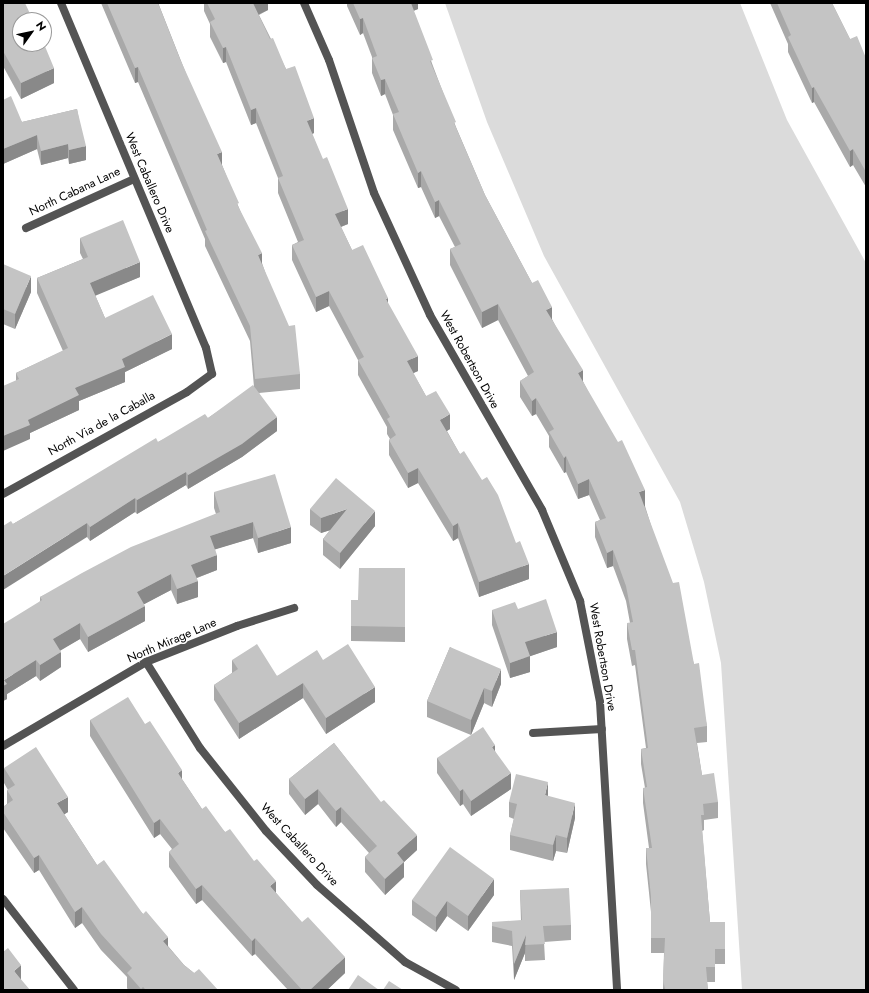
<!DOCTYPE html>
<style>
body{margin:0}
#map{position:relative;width:869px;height:993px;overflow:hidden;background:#fff;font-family:Jost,sans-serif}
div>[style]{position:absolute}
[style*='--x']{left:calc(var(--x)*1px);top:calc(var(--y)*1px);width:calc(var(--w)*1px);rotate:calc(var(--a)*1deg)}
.green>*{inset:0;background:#dbdbdb}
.minor>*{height:8px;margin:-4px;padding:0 4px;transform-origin:4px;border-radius:4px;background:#545454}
.wall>*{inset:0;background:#a9a9a9}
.shaded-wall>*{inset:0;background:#898989}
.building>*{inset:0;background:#c4c4c4}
span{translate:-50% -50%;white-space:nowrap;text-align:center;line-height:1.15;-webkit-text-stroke:3px #fff;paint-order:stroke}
.street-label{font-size:12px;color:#000}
.frame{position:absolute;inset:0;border:4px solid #000;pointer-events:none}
.north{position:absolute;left:12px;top:12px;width:40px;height:40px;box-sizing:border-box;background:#fff;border:1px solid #999;border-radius:50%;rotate:57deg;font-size:11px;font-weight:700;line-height:16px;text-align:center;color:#000}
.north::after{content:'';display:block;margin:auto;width:14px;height:18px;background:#000;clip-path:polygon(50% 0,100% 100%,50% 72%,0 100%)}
</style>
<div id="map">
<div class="green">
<i style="clip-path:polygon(445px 3px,740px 3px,787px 120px,866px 263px,866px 990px,742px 990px,721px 663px,704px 582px,680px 502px,544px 256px,487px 122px)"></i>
</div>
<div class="minor">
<i style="--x:304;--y:3;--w:62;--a:66.3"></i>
<i style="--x:329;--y:60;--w:140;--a:71.3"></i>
<i style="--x:374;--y:193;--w:134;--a:65.3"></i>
<i style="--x:430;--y:315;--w:225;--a:60.1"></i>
<i style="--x:542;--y:510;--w:99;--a:67.3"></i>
<i style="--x:580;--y:601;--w:103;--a:78.8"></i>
<i style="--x:600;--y:702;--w:289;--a:86.6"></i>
<i style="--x:26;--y:228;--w:119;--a:-24.4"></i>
<i style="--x:3;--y:494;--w:210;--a:-29"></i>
<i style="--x:187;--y:392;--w:31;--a:-36"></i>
<i style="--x:212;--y:374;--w:27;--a:-103"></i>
<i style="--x:206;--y:348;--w:374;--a:-112.8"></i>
<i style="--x:146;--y:662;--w:102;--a:57.9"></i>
<i style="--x:200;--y:748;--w:106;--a:51.5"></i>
<i style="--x:266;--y:831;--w:74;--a:46.6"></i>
<i style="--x:317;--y:885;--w:117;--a:41.2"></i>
<i style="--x:405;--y:962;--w:58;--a:28.8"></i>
<i style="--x:533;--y:733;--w:69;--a:-3.3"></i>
<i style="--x:3;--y:746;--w:166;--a:-30.4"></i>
<i style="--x:146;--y:662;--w:98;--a:-21.6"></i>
<i style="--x:237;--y:626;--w:60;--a:-17.5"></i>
<i style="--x:3;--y:899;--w:115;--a:52"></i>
</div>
<div class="wall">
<i style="clip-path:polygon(3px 3px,54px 83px,21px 99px,3px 66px)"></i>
<i style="clip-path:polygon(101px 3px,159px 3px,159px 5px,239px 208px,262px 263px,300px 374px,300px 389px,259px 393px,277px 431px,242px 457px,188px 489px,186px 485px,137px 514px,135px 512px,90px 541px,87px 537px,13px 524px,158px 442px,208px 418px,254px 387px,250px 341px,205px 246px,205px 239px,138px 82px,135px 83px)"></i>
<i style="clip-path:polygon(204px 3px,268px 3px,268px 10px,259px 15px,286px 69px,314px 133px,312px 134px,348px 224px,341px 227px,352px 250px,388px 304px,418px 371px,413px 373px,426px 396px,450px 429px,447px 431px,529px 579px,479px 597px,458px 538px,453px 541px,418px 483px,408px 488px,389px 455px,389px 440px,390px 439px,387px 434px,387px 427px,358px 375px,358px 360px,329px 306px,316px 312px,292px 260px,292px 245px,298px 242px,278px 193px,278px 178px,256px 123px,251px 125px,226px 62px,223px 63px,210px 37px,210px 24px,204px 11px)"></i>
<i style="clip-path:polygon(347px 3px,418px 3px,418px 9px,413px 11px,433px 66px,456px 127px,485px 195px,532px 283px,552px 319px,645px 506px,694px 664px,707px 726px,707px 742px,697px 743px,702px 775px,718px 802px,718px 818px,704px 820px,704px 830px,702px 831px,710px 922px,725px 922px,725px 964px,715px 964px,715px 982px,707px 982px,708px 990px,663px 990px,664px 953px,651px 953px,651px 912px,646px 864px,646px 848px,649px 848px,643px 803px,643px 788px,645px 788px,641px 764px,641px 749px,646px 748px,635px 665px,632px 666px,627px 639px,627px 623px,630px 623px,626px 601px,613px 566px,607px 568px,595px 537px,595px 522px,600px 520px,589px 495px,578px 499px,566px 472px,564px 473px,549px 447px,549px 436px,536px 414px,532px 416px,520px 397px,520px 381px,528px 376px,498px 320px,482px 328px,450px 265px,450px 249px,455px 247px,439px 216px,435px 218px,421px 187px,418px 188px,393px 130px,393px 115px,385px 94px,381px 96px,372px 73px,372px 57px,363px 33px,360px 35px,347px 6px)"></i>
<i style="clip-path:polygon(770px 3px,832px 3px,850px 39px,866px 58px,866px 187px,853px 165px,850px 167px,814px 102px,812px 103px,788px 52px,788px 44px)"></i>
<i style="clip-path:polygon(3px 100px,22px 122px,77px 109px,86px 160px,69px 164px,68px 158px,41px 165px,37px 149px,3px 164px)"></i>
<i style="clip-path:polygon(80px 238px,140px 277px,95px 295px,105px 318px,172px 349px,125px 372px,125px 382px,79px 401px,79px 410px,30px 433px,30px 439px,16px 380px,16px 373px,63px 351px,37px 293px,37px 278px,83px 259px,80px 253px)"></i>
<i style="clip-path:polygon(3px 264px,31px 292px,15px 329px,3px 324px)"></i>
<i style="clip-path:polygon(214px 492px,291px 543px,258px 553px,253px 538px,215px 549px,217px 570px,197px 578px,198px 597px,177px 604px,171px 590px,144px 604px,145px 621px,88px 652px,80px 639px,60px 650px,61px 667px,40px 681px,36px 676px,7px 694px,7px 699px,3px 701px,40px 601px,40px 597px,216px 514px,214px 508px)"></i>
<i style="clip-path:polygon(310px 509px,375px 526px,340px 569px,323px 555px,323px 539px,330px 530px,321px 533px,310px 525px)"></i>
<i style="clip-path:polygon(405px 568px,405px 642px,351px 641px,351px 600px,358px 600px)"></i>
<i style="clip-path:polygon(518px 609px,557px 647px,530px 656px,530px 672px,510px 678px,492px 625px,492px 610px)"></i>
<i style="clip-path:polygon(450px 647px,501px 684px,492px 707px,484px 703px,471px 735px,427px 717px,427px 701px)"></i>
<i style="clip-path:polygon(232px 660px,277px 676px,323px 660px,375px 702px,326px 734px,303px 698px,239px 739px,214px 700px,214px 685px,232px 673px)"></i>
<i style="clip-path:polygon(90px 720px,145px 724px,202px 809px,225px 832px,276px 893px,345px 973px,327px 990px,288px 990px,255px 954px,252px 956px,202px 900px,196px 904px,169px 867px,169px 852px,172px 849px,160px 834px,154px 838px,90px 736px)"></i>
<i style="clip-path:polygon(334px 743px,417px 850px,404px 862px,404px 877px,385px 895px,365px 872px,365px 857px,369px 853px,341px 822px,336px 827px,318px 804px,305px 815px,289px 794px,289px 779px)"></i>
<i style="clip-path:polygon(495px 751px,511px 789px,471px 816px,463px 804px,460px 806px,437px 773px,437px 758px)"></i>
<i style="clip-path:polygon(4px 768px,68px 812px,64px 814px,97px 865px,143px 914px,168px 946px,184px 965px,194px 973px,218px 990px,128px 990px,127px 988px,127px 977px,101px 950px,82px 923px,75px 928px,39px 870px,34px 873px,3px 828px,3px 807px,7px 804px,7px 790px,8px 790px,4px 783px)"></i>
<i style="clip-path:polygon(548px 796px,575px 818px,567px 853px,556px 851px,553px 861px,510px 850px,510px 835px,514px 819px,509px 817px,509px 802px)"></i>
<i style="clip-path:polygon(520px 890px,571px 925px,571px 940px,544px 942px,545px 960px,525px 961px,525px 953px,514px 980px,512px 946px,492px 942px,492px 926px,521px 921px)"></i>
<i style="clip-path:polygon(494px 895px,468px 931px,447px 916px,436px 932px,412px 915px,412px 900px)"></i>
</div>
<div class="shaded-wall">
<i style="clip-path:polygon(253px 3px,268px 3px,268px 10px,253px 17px)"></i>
<i style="clip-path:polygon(408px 3px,418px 3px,418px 9px,408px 13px)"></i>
<i style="clip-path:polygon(363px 18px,363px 33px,360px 35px,360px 19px)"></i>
<i style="clip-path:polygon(226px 47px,226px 62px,223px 63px,223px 48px)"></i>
<i style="clip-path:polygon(138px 67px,138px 82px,135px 83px,135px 68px)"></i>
<i style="clip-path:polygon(54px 68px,54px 83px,21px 99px,21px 83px)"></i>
<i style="clip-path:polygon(385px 79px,385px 94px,381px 96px,381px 80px)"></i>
<i style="clip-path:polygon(814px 87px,814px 102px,812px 103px,812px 88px)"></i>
<i style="clip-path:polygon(256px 108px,256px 123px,251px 125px,251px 110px)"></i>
<i style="clip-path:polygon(314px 118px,314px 133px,307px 136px,307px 121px)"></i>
<i style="clip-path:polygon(37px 135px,37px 149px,3px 164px,3px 149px)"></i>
<i style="clip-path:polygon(68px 144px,68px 158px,41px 165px,41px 151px)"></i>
<i style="clip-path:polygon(86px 146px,86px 160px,69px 164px,69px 150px)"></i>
<i style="clip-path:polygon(853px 149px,853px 165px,850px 167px,850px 151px)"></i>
<i style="clip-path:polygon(222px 152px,222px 167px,217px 154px)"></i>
<i style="clip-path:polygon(421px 171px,421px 187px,418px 188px,418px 173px)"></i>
<i style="clip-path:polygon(439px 200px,439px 216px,435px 218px,435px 202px)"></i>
<i style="clip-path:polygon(348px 209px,348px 224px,335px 229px,335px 214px)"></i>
<i style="clip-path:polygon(262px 253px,262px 268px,258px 255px)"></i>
<i style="clip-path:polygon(140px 262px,140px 277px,90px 298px,90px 283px)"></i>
<i style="clip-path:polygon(31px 276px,31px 292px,15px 329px,15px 314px)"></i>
<i style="clip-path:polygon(329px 291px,329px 306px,316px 312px,316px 297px)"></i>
<i style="clip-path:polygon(388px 298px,388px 313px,386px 299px)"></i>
<i style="clip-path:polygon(498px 304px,498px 320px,482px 328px,482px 312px)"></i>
<i style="clip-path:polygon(552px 307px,552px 323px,546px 310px)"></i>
<i style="clip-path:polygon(172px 334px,172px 349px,125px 372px,125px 382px,79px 401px,79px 410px,30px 433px,30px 439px,3px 451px,3px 436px,75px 388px,122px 359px)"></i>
<i style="clip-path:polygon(418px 356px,418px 371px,407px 376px,407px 361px)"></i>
<i style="clip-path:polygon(583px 370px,583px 385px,578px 373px)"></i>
<i style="clip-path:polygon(536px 398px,536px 414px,532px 416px,532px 401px)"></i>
<i style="clip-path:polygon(450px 414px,450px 429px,440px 435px,440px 420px)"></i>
<i style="clip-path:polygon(277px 417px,277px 431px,242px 457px,188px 489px,188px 475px)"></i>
<i style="clip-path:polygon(566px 456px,566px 472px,564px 473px,564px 458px)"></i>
<i style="clip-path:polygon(418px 468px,418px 483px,408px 488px,408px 473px)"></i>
<i style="clip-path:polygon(186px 472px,186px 485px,137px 514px,137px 500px)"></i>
<i style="clip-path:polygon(589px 479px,589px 495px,578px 499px,578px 484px)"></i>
<i style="clip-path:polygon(645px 490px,645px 506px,639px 508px,639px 492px)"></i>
<i style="clip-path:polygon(135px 498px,135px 512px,90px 541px,90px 527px)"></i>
<i style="clip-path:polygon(347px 509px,347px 525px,321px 533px,321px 518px)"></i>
<i style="clip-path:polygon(375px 511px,375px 526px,340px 569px,340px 553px)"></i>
<i style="clip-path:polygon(253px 522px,253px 538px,210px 551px,210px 536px)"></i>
<i style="clip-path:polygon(87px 523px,87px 537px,3px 590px,3px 576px)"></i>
<i style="clip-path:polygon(458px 523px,458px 538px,453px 541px,453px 526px)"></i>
<i style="clip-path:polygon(291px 527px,291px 543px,258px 553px,258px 538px)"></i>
<i style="clip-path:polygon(613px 550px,613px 566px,607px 568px,607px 553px)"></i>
<i style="clip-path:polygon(217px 555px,217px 570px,191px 580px,191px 565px)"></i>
<i style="clip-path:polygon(529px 564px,529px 579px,479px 597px,479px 582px)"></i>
<i style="clip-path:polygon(171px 574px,171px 590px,137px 608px,137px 592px)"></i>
<i style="clip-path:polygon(198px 581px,198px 597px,177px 604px,177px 589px)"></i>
<i style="clip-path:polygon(145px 606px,145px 621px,88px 652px,88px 637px)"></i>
<i style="clip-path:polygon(80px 623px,80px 639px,53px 655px,53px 639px)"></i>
<i style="clip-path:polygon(557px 632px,557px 647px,525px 658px,525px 642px)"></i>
<i style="clip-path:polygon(61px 652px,61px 667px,40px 681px,40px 665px)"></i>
<i style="clip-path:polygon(530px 656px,530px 672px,510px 678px,510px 663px)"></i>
<i style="clip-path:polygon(36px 660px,36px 676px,7px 694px,7px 699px,3px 701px,3px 686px,4px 680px)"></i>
<i style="clip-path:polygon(501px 669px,501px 684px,492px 707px,492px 691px)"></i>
<i style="clip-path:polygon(303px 683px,303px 698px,239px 739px,239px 723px)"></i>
<i style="clip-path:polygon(375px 687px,375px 702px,326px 734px,326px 718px)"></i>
<i style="clip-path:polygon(484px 688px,484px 703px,471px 735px,471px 720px)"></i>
<i style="clip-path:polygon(495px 745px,495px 760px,492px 747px)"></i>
<i style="clip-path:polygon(182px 770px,182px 786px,178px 773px)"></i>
<i style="clip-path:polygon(511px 773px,511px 789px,471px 816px,471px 801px)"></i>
<i style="clip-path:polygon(548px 782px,548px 797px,545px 795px)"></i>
<i style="clip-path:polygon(318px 789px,318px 804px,305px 815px,305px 799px)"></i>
<i style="clip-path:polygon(463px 789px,463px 804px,460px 806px,460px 791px)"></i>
<i style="clip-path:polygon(68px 797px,68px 812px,57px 819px,57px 803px)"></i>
<i style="clip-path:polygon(575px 803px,575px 818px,567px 853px,567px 838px)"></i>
<i style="clip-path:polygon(341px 807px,341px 822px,336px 827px,336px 811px)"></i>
<i style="clip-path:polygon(160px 819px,160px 834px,154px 838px,154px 823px)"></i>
<i style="clip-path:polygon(417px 835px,417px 850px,404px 862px,404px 877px,385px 895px,385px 879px,397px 853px)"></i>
<i style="clip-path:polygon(556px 835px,556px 851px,553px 861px,553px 845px)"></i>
<i style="clip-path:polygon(39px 855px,39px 870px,34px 873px,34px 858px)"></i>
<i style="clip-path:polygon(494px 879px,494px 895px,468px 931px,468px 916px)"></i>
<i style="clip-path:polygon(276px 881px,276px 896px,270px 886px)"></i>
<i style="clip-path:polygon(202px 885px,202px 900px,196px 904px,196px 889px)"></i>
<i style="clip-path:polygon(447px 901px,447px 916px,436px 932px,436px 917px)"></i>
<i style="clip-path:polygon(82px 907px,82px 923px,75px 928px,75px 912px)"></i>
<i style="clip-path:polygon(526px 935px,525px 953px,514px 980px,514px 964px)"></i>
<i style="clip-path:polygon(168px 937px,168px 952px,163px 941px)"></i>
<i style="clip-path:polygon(255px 938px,255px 954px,252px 956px,252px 941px)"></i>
<i style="clip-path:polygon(345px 957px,345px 973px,327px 990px,310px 990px)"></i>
<i style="clip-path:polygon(21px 965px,21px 981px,14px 971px)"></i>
</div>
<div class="building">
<i style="clip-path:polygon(3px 3px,25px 3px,33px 20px,20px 20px,20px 44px,44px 44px,54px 68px,21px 83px,3px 51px)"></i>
<i style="clip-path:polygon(107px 3px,158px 3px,180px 59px,222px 152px,217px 154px,239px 203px,237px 204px,262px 253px,258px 255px,289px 326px,295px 325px,300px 374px,255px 379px,250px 326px,205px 231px,207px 230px,138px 67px,135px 68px)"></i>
<i style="clip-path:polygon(207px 3px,253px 3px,270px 39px,273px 38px,286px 69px,295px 66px,314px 118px,307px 121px,323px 159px,327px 157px,348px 209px,335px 214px,352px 250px,363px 245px,388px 298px,386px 299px,418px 356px,407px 361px,426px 396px,436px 391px,450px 414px,440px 420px,460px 454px,464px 451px,482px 480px,487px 477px,498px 495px,516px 543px,520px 541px,529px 564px,479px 582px,458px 523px,453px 526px,418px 468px,408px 473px,389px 440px,396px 435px,387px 419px,390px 417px,358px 360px,364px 357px,329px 291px,316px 297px,292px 245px,304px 240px,278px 178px,283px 176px,256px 108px,251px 110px,226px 47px,223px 48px,210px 22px,215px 19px)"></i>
<i style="clip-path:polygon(353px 3px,411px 3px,433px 60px,430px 61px,456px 122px,454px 123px,485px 195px,532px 283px,538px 280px,552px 307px,546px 310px,583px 370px,578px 373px,618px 442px,622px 440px,645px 490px,639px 492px,673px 583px,679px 582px,694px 664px,699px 663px,707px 726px,694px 728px,702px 775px,714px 773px,718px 802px,703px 804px,704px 815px,701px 815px,710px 922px,725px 922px,725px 949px,715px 949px,715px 967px,706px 967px,708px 990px,665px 990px,663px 978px,665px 938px,651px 938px,651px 897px,646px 848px,652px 848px,643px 788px,647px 787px,641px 749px,648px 748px,635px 650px,632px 650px,627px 623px,633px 622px,626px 586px,613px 550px,607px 553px,595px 522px,606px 518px,589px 479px,578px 484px,566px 456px,564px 458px,549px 432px,554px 429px,536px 398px,532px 401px,520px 381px,534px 372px,498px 304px,482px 312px,450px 249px,461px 244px,439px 200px,435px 202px,421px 171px,418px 173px,393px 114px,399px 112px,385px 79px,381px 80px,372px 58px,377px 56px,363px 18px,360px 19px)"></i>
<i style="clip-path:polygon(777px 3px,832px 3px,850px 39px,857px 36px,866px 58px,866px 172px,853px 149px,850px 151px,814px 87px,812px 88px,788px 37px,791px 35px)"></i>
<i style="clip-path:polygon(11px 96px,22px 122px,77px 109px,86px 146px,69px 150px,68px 144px,41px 151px,37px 135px,3px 149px,3px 100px)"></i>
<i style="clip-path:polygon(123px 220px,140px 262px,90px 283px,105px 318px,153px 295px,172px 334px,122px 359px,125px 367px,75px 388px,79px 395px,28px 420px,30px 425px,3px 436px,3px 386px,19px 379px,16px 373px,68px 348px,37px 278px,88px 257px,80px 238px)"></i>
<i style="clip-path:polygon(3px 264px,31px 276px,15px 314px,3px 309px)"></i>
<i style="clip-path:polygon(253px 385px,277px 417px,242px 444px,188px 475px,186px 472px,137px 500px,135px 498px,90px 527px,87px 523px,3px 576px,3px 526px,11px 521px,13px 524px,156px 438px,158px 442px,205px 414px,208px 418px)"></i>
<i style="clip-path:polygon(275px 474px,291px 527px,258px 538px,253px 522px,210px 536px,217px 555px,191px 565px,198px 581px,177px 589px,171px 574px,137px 592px,145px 606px,88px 637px,80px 623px,53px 639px,61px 652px,40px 665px,36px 660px,4px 680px,7px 684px,3px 686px,3px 624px,42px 600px,40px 597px,82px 573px,131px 547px,220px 512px,214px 492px)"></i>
<i style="clip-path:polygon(336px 478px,375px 511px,340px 553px,323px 539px,347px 509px,321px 518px,310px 509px)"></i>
<i style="clip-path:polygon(359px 568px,405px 568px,405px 627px,351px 626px,351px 600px,358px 600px)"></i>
<i style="clip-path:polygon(546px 599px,557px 632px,525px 642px,530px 656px,510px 663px,492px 610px,515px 602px,518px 609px)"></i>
<i style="clip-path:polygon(257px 644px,277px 676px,317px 650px,323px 660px,348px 644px,375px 687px,326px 718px,303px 683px,239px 723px,214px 685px,238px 669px,232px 660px)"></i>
<i style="clip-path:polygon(450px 647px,501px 669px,492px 691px,484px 688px,471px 720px,427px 701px)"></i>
<i style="clip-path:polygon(128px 697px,145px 724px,150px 721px,169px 750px,182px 770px,178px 773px,202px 809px,206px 806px,225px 832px,230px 829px,254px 861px,257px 859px,276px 881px,270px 886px,302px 922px,308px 917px,345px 957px,310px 990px,302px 990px,255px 938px,252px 941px,202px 885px,196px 889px,169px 852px,179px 844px,160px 819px,154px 823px,90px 720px)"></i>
<i style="clip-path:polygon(483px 727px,495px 745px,492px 747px,511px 773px,471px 801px,463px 789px,460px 791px,437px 758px)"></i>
<i style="clip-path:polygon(334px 743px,381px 802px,384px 800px,417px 835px,397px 853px,404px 862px,385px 879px,365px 857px,377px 846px,341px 807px,336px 811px,318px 789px,305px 799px,289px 779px)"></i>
<i style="clip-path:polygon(36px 747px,68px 797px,57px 803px,97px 865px,104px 860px,143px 914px,146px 911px,168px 937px,163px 941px,184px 965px,194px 973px,199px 969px,218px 990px,146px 990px,143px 987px,141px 989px,127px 973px,132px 968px,101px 934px,82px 907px,75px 912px,39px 855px,34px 858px,3px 812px,3px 807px,13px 800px,7px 790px,15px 785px,4px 768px)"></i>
<i style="clip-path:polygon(516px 774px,548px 782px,545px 795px,575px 803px,567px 838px,556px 835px,553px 845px,510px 835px,517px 804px,509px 802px)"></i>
<i style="clip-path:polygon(450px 847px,494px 879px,468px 916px,447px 901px,436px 917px,412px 900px)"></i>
<i style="clip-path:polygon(569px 888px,571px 925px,543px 926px,545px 944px,525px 945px,526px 935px,514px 964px,512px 931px,492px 926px,492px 922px,522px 920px,520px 890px)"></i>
<i style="clip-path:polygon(8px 948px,21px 965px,14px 971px,30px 990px,3px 990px,3px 952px)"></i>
<i style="clip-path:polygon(358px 975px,379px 990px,348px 990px)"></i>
<i style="clip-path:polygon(389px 981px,403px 990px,383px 990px)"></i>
</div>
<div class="street-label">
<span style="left:149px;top:183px;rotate:67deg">West Caballero Drive</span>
<span style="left:75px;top:192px;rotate:-25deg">North Cabana Lane</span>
<span style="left:469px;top:360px;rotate:61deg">West Robertson Drive</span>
<span style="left:102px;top:424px;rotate:-29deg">North Via de la Caballa</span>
<span style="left:172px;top:641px;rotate:-23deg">North Mirage Lane</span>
<span style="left:602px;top:657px;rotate:80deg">West Robertson Drive</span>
<span style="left:299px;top:845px;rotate:47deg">West Caballero Drive</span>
</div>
<div class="frame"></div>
<div class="north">N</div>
</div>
